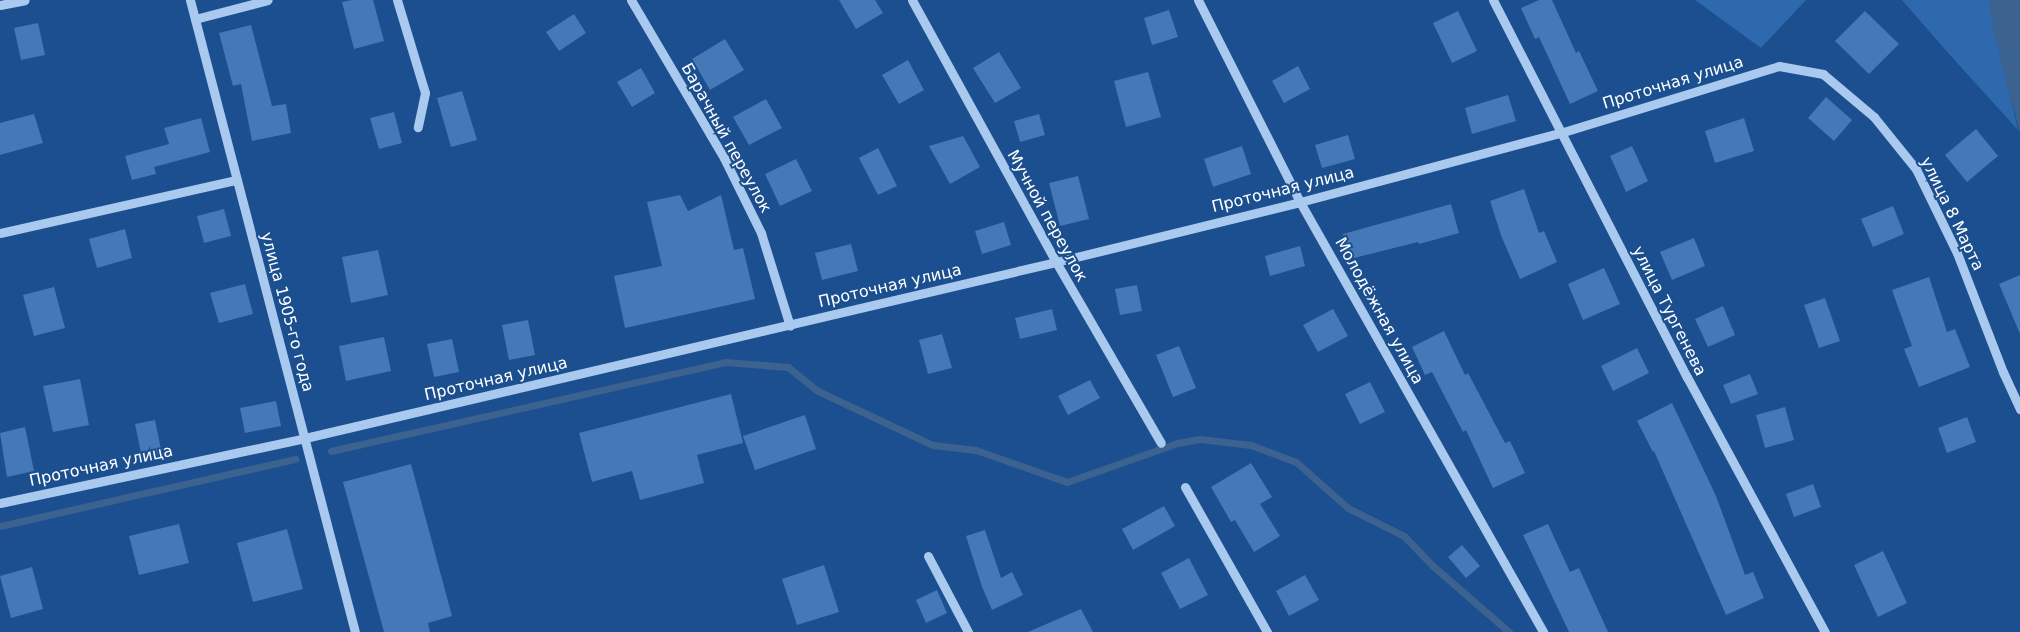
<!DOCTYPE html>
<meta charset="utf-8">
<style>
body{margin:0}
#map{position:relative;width:2020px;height:632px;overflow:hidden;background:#1b4f8f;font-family:"DejaVu Sans",sans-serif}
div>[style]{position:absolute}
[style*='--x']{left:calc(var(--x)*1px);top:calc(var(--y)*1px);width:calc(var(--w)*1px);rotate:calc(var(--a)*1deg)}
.green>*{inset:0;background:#2e69ad}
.water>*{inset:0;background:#3c6290}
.stream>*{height:7px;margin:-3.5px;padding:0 3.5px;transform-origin:3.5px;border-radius:3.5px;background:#3c6290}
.building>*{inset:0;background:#4478b7}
.minor>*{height:9px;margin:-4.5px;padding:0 4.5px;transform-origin:4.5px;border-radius:4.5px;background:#a9c9ee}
span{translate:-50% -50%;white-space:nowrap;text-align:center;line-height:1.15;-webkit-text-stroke:4px #1b4f8f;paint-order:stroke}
.street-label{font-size:16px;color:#fff}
</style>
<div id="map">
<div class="green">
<i style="clip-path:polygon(1695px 0,1806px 0,1761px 48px)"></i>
<i style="clip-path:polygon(1902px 0,1989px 0,2018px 130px,1949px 54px)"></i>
</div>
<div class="water">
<i style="clip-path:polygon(1989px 0,2020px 0,2020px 133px,1994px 34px)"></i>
</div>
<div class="stream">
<i style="--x:331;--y:451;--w:404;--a:-12.7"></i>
<i style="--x:725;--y:362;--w:63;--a:4.5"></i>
<i style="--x:788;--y:367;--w:38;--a:39"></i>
<i style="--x:818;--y:391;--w:127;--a:25.2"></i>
<i style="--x:933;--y:445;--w:43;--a:6.6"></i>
<i style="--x:976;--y:450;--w:96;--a:19.4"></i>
<i style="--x:1067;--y:482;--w:117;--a:-19.5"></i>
<i style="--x:1177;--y:443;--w:23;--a:-10"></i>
<i style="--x:1200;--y:439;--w:51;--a:6.7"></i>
<i style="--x:1251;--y:445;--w:48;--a:20.7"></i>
<i style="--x:1296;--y:462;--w:69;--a:41.5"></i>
<i style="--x:1348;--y:508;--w:63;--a:26.6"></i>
<i style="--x:1404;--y:536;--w:42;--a:46"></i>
<i style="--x:1433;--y:566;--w:101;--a:41"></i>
<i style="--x:0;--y:526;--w:303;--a:-12.8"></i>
</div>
<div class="building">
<i style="clip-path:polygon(352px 0,373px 0,384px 41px,354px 49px,342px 2px)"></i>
<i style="clip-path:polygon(839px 0,875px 0,883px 13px,856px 29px)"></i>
<i style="clip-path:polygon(1539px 0,1552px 0,1576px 53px,1579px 51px,1598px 91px,1570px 104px,1539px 37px,1535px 39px,1521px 8px)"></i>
<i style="clip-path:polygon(1169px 10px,1178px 37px,1152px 45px,1144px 18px)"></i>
<i style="clip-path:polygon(1458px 11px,1477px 51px,1452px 63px,1433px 23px)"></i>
<i style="clip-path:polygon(1865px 11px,1899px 44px,1869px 74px,1835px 41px)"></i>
<i style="clip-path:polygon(574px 14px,586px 33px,559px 51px,546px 32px)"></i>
<i style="clip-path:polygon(38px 23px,45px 55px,21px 60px,14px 28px)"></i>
<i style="clip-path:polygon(251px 25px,272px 106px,286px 104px,291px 133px,252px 141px,241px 84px,233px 86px,219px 33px)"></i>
<i style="clip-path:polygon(725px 39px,744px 70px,710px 90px,692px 59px)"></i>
<i style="clip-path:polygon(999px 52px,1021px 88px,995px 103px,973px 68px)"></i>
<i style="clip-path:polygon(908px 60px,924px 90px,899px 104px,882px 75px)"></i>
<i style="clip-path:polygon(1298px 66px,1310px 89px,1284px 103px,1272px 81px)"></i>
<i style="clip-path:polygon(641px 68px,655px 93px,632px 107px,617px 82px)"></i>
<i style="clip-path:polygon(1148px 72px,1161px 117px,1126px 127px,1114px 81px)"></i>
<i style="clip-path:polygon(462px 91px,477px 140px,451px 147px,437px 98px)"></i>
<i style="clip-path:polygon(1508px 95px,1516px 121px,1472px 134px,1465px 108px)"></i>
<i style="clip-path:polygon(1826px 97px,1852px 120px,1834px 141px,1808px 118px)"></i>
<i style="clip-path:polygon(766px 99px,782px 128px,749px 145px,733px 117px)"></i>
<i style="clip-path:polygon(394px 112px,402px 143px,379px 149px,370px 118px)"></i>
<i style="clip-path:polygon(34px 114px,43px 143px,0 155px,0 123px)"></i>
<i style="clip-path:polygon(1039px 114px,1045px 135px,1020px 142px,1014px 121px)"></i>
<i style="clip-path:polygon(201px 118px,210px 152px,154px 167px,156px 174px,132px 180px,125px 156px,169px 144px,164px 128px)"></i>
<i style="clip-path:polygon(1744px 118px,1754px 151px,1715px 163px,1705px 131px)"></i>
<i style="clip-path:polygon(1976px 129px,1998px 156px,1967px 182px,1945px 155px)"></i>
<i style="clip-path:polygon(1348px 135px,1355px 159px,1322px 168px,1315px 145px)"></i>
<i style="clip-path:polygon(963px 136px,980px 167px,950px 184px,929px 146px)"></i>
<i style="clip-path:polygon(1242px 146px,1251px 174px,1213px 187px,1204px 159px)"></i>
<i style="clip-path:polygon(1632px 146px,1648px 181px,1626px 192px,1610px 156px)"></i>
<i style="clip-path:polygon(878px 148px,897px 186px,878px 195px,859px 158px)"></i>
<i style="clip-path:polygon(796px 159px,812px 191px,780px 206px,765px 174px)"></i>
<i style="clip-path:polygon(1078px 176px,1089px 219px,1060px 226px,1049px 183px)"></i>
<i style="clip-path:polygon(1524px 189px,1539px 233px,1544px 231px,1557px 262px,1520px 279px,1502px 238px,1490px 201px)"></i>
<i style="clip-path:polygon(680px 195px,688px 211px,721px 195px,734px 250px,743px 248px,755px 299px,625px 328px,614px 276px,662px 266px,647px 202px)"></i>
<i style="clip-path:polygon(1451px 204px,1459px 233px,1419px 244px,1418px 242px,1350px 259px,1343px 234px)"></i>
<i style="clip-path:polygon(1893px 206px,1904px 234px,1873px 247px,1861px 219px)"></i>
<i style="clip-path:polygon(224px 209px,231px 236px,204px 243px,197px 216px)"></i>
<i style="clip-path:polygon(1004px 222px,1011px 245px,982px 254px,975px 231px)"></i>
<i style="clip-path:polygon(125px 229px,132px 258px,97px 268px,89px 239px)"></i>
<i style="clip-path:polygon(1694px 238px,1705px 266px,1672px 280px,1660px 252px)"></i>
<i style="clip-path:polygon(851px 244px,858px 271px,822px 280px,815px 253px)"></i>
<i style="clip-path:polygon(1300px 246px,1305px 266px,1270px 276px,1265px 256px)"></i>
<i style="clip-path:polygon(378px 250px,388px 295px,351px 303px,342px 257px)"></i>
<i style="clip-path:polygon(1604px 268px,1620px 304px,1583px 320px,1568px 284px)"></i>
<i style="clip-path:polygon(2020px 275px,2020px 334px,1999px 284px)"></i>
<i style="clip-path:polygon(1929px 277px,1947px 332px,1955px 329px,1970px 367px,1919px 387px,1904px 349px,1912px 346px,1892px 290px)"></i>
<i style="clip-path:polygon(245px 284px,253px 314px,219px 323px,210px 293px)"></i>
<i style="clip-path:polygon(1137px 285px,1142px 311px,1120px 315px,1115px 289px)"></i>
<i style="clip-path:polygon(54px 287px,65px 328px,34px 336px,23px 295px)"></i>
<i style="clip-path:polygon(1825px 298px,1840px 341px,1819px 348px,1804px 305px)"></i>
<i style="clip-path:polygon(1723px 306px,1735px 335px,1708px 347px,1695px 319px)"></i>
<i style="clip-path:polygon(1052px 309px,1057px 330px,1020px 339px,1015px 318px)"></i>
<i style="clip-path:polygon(1333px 309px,1348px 336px,1318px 352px,1303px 325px)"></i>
<i style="clip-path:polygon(528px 320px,535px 355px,509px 360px,502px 325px)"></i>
<i style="clip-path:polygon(1444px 331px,1465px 375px,1468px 373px,1505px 443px,1510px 441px,1525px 473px,1493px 488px,1466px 430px,1463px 432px,1432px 372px,1425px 375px,1412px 347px)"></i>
<i style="clip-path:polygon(942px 334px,952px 368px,928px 374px,919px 340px)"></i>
<i style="clip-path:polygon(384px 337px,391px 371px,346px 381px,339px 346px)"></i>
<i style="clip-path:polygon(452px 339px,459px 372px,434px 377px,427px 344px)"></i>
<i style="clip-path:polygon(1179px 346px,1196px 388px,1173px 397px,1156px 355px)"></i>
<i style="clip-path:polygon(1637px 348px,1649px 373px,1613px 391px,1601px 366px)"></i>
<i style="clip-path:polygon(1750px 374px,1758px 394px,1731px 404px,1723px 385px)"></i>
<i style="clip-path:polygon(80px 379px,89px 425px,53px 432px,43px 386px)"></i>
<i style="clip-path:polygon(1090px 380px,1100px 398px,1068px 415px,1058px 396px)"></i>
<i style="clip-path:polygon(1370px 382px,1385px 412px,1360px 424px,1345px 394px)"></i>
<i style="clip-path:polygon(731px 394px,743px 443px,697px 455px,704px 483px,640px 500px,632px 471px,592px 482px,579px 433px)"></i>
<i style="clip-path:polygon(276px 401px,281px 426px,245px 433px,240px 408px)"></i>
<i style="clip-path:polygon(1672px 403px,1716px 496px,1745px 575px,1753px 572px,1764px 598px,1726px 615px,1654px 451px,1653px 452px,1637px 421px)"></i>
<i style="clip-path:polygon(1785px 407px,1794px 440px,1765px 448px,1756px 415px)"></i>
<i style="clip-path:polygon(805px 415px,816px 449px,755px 470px,743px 436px)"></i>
<i style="clip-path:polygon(1967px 417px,1976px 442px,1947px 453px,1938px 428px)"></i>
<i style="clip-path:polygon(155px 420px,162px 454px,142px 458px,135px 424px)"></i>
<i style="clip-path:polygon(25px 427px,34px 471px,7px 477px,0 433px)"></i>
<i style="clip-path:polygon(1251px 463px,1272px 497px,1260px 504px,1280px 536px,1254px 552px,1235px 520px,1231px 522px,1211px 487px)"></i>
<i style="clip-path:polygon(411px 464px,452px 616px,428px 623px,430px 632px,384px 632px,343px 482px)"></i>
<i style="clip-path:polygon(1813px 484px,1821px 507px,1794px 517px,1786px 494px)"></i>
<i style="clip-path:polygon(1164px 506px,1175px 526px,1133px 550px,1122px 529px)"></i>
<i style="clip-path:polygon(179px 524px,189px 563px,139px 575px,129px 536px)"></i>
<i style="clip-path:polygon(1548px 524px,1570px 572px,1579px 568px,1608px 632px,1569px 632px,1523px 535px)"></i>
<i style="clip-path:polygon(287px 529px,303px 589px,253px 602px,237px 543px)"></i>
<i style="clip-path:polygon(985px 530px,1001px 578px,1012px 572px,1023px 595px,992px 610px,982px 587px,966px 536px)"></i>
<i style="clip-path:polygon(1462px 545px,1480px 566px,1466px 578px,1448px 557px)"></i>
<i style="clip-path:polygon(1883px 551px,1907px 603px,1878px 617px,1854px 565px)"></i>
<i style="clip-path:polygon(1189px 558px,1208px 595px,1180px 609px,1161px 573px)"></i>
<i style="clip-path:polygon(824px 565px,839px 612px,797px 625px,782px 579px)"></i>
<i style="clip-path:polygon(32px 567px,43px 609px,11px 618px,0 576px)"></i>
<i style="clip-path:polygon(1305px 575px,1319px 600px,1289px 616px,1276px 591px)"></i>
<i style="clip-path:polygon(937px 590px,947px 613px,926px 623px,916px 600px)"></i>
<i style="clip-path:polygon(1081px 609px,1093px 632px,1028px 632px)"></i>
</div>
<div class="minor">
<i style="--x:190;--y:0;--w:653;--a:75.37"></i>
<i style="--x:397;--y:0;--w:97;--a:73.2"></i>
<i style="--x:425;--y:93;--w:35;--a:102"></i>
<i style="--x:631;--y:0;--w:183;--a:59.5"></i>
<i style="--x:724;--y:158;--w:84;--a:63.7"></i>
<i style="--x:761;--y:233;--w:97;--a:72.7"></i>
<i style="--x:912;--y:0;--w:299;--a:61.2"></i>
<i style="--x:1056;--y:262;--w:209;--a:59.9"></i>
<i style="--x:1198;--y:0;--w:226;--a:63.2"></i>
<i style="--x:1300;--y:202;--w:494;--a:60.5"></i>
<i style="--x:1493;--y:0;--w:424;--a:62.8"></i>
<i style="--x:1687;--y:377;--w:290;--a:61.6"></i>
<i style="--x:0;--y:5;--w:25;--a:-11"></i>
<i style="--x:195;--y:19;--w:75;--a:-14.6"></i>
<i style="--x:0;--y:233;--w:241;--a:-12.7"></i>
<i style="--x:1185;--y:487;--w:167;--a:60.5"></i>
<i style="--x:0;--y:503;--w:312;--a:-12"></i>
<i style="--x:305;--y:438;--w:771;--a:-13.19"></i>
<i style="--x:1056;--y:262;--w:251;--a:-13.8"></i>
<i style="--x:1300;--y:202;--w:269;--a:-14.9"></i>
<i style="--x:1560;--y:133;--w:229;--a:-17"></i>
<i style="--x:1779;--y:66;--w:45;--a:10.3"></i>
<i style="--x:1823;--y:74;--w:67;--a:40.1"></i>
<i style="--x:1874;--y:117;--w:67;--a:51.1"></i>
<i style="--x:1916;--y:169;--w:93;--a:64"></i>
<i style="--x:1957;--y:253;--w:128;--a:68.9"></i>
<i style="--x:2003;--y:372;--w:41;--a:65.3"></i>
<i style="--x:928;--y:556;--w:86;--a:62.2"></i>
</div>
<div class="street-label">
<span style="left:1673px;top:83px;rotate:-17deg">Проточная улица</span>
<span style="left:726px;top:138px;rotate:61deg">Барачный переулок</span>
<span style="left:1283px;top:190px;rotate:-14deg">Проточная улица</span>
<span style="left:1952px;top:214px;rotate:64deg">улица 8 Марта</span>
<span style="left:1047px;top:216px;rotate:61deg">Мучной переулок</span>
<span style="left:890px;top:286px;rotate:-13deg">Проточная улица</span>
<span style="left:1379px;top:311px;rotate:61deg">Молодёжная улица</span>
<span style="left:1669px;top:311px;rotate:63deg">улица Тургенева</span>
<span style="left:287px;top:312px;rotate:75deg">улица 1905-го года</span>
<span style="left:496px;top:379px;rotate:-13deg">Проточная улица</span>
<span style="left:101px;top:466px;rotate:-12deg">Проточная улица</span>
</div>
</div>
